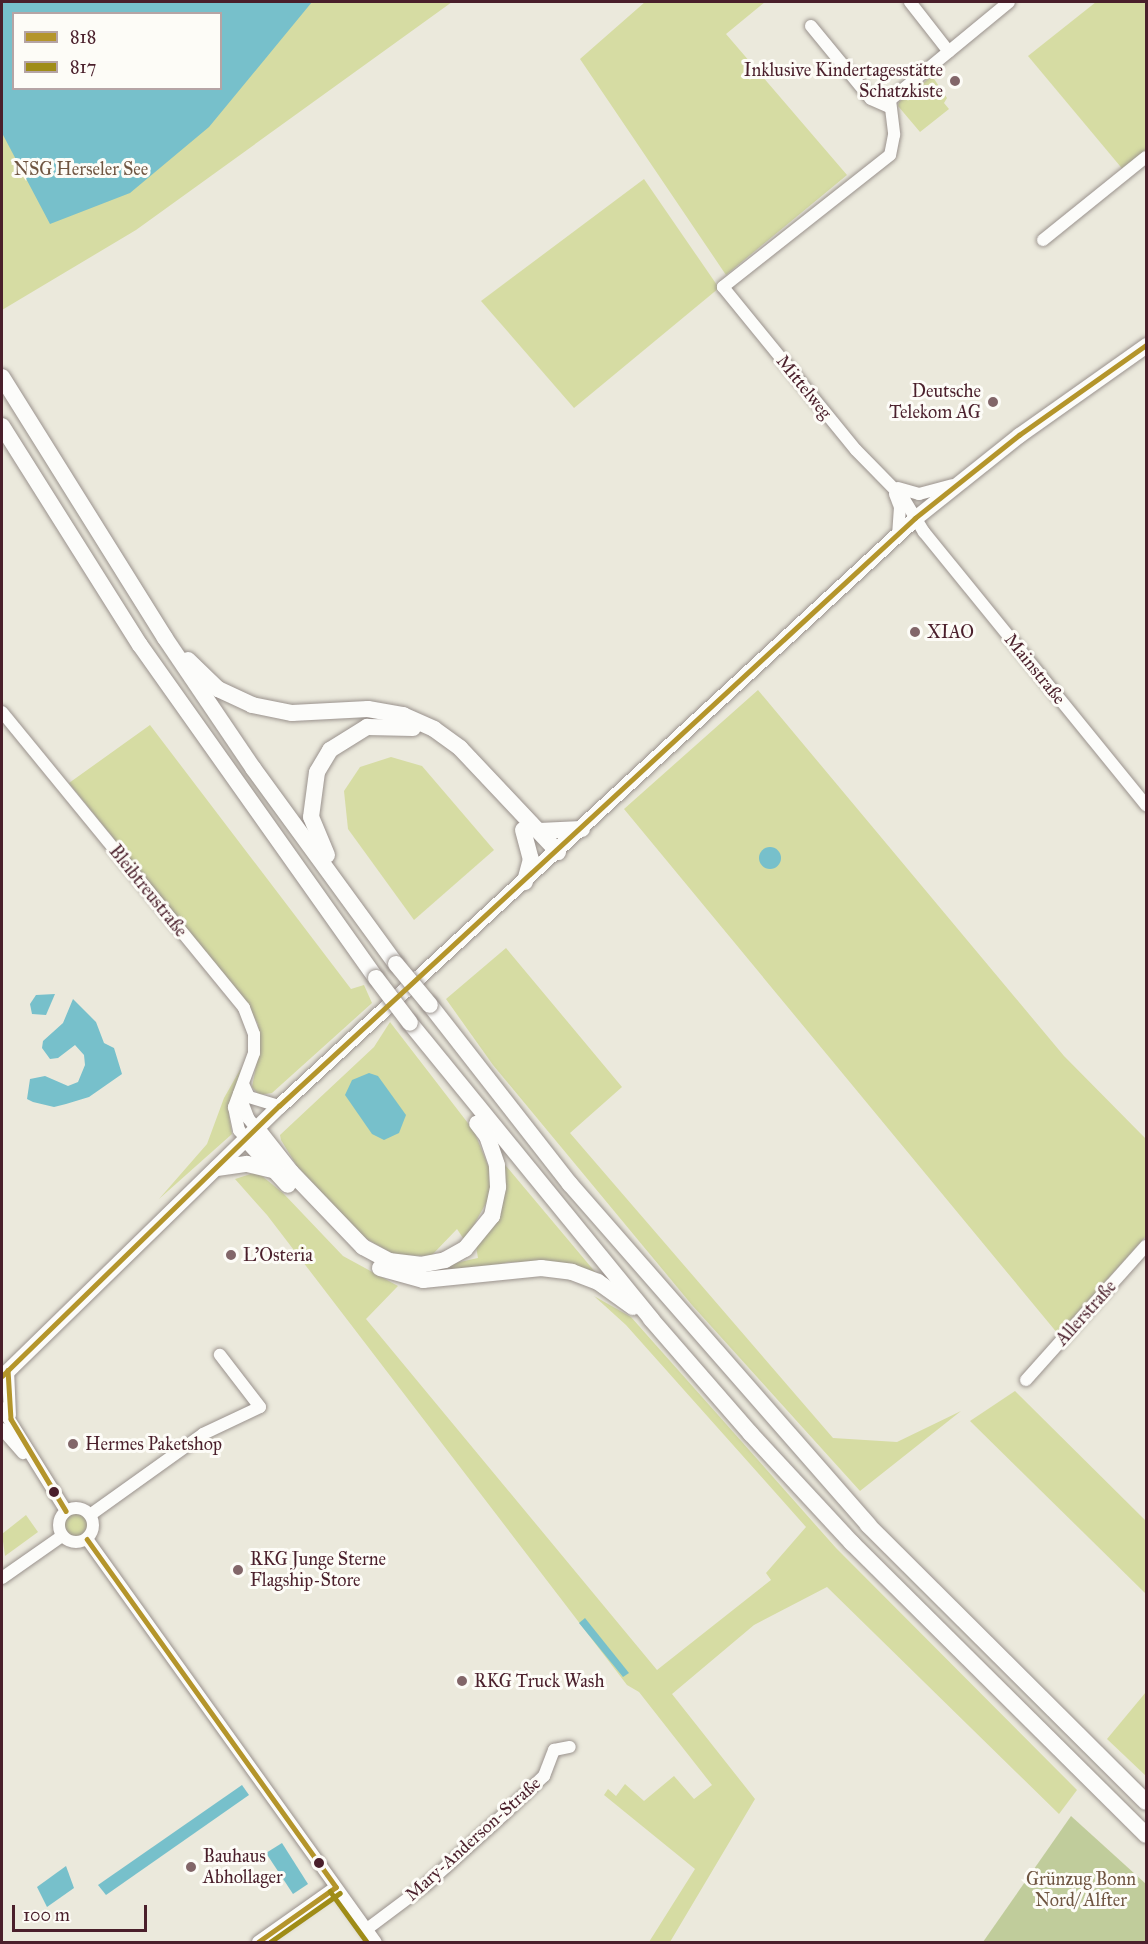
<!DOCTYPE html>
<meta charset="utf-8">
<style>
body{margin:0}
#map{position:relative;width:1148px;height:1944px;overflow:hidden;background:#ebe9dc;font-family:"IM FELL Great Primer",serif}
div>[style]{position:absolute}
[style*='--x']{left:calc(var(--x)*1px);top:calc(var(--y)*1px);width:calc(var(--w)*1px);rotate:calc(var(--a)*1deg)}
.green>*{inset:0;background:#d6dca3}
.round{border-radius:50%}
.forest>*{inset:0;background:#c0cc9b}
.water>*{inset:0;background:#77c0cb}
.roads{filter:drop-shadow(0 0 2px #9a928d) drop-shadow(0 0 2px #9a928d)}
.minor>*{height:12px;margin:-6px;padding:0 6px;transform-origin:6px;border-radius:6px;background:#fcfcfa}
.minor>.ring{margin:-6px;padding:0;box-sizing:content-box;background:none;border:12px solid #fcfcfa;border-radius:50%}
.major>*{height:15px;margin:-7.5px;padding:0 7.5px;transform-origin:7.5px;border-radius:7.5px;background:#fcfcfa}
.highway>*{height:16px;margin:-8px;padding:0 8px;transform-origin:8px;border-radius:8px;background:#fcfcfa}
.bridges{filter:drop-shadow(0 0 2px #9a928d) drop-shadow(0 0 2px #9a928d)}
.highway-bridge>*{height:16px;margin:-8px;padding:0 8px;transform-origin:8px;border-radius:8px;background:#fcfcfa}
.bus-1>*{height:4.5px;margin:-2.25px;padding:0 2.25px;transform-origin:2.25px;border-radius:2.25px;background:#b4952b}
.bus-2>*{height:4.5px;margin:-2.25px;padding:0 2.25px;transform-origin:2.25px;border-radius:2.25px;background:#9f8c17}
.dots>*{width:16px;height:16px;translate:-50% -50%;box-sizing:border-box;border:3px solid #fdfcf7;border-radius:50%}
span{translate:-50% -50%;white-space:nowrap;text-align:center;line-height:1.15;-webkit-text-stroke:6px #fdfcf7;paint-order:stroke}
.poi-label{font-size:18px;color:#4a1f2b}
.right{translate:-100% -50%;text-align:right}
.left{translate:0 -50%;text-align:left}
.park-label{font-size:18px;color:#6f5541}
.street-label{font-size:18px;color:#4a1f2b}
.frame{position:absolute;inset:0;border:3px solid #4a1f2b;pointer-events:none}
.legend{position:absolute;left:12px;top:12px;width:210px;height:78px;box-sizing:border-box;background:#fdfcf7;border:2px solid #b5a4a5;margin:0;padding:8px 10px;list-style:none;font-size:18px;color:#4a1f2b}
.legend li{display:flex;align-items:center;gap:12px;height:30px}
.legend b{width:30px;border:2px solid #b5a4a5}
.scale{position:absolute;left:12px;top:1905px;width:135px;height:27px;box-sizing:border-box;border:3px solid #4a1f2b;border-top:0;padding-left:8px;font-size:18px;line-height:21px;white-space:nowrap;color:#4a1f2b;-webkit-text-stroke:4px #fdfcf7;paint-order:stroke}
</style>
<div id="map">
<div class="green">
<i style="clip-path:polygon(evenodd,2px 2px,452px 2px,136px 230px,2px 310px,2px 2px,14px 14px,220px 14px,220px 88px,14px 88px,14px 14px)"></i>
<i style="clip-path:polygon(645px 2px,765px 2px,726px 34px,847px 175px,726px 275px,580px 59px)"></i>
<i style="clip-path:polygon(1096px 2px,1146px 2px,1146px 153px,1125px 172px,1028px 56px)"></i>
<i style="clip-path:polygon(932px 76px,947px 98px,944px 103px,949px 109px,920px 132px,898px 106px,899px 102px)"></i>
<i style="clip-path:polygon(644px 179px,719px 288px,574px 408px,481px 301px)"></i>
<i style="clip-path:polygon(758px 690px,1064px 1056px,1146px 1139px,1146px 1236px,1058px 1334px,624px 809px)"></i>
<i style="clip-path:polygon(150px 725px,351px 989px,364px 985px,372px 1003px,272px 1093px,259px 1095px,252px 1087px,260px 1046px,258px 1024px,248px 1005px,69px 783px)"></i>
<i style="clip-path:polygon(391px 757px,422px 766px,494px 850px,414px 920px,348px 829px,344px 791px,360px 767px)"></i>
<i style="clip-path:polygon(506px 948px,622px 1087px,570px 1133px,833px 1438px,897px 1442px,961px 1411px,860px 1491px,692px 1305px,493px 1065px,446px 999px)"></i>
<i style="clip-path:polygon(390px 1022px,474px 1131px,489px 1168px,491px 1194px,465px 1241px,457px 1229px,431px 1256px,395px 1255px,365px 1238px,297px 1166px,281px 1140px,280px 1135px,374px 1047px)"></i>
<i style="clip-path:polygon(241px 1068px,229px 1116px,232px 1134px,159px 1199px,207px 1144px,224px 1098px)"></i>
<i style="clip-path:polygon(501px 1160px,601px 1279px,559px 1263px,509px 1262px,465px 1271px,414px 1272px,478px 1258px,476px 1246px)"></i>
<i style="clip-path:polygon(257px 1172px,283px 1193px,343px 1256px,398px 1286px,366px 1319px,657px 1670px,771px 1580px,766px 1573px,806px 1527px,626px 1325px,594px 1296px,631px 1317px,836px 1548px,1077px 1790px,1059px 1814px,827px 1587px,754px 1625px,672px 1694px,755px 1799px,670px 1942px,649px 1942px,695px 1869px,604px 1795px,608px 1789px,616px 1796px,625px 1784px,644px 1801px,674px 1776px,694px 1799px,712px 1785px,639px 1692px,627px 1685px,267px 1215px,235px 1179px)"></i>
<i style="clip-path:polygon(1015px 1391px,1146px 1521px,1146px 1594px,970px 1421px)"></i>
<i class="round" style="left:64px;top:1513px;width:24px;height:24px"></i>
<i style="clip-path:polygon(26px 1515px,38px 1532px,5px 1556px,2px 1534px)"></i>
<i style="clip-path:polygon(1146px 1692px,1146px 1776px,1107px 1739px)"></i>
</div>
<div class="forest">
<i style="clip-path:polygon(1071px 1816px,1146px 1884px,1146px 1942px,983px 1942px)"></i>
</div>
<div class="water">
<i style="clip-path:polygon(evenodd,2px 2px,312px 2px,209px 127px,130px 193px,50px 224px,2px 133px,2px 2px,14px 14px,220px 14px,220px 88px,14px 88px,14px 14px)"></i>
<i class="round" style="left:759px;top:847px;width:22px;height:22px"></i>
<i style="clip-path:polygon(55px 994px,46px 1015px,32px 1014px,30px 1004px,36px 995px)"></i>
<i style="clip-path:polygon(73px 999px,96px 1022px,104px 1043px,114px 1048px,122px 1074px,89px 1097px,66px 1104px,54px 1107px,33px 1102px,27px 1099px,30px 1079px,45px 1076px,68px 1086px,78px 1082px,85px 1065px,84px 1055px,75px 1045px,58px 1058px,50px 1059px,42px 1048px,43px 1041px,63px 1023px)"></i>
<i style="clip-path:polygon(369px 1073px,378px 1076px,406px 1115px,399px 1133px,384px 1140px,372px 1134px,345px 1095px,352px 1080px)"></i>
<i style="clip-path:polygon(585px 1618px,629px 1673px,623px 1677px,579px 1623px)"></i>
<i style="clip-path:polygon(242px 1785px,249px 1795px,106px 1895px,98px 1885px)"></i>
<i style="clip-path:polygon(282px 1843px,308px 1884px,293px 1894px,266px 1853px)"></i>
<i style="clip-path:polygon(66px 1866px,74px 1888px,47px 1907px,37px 1887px)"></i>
</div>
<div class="roads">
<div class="minor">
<i style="--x:910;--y:2;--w:63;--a:52"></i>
<i style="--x:1009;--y:2;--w:154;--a:140.5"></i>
<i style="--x:890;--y:100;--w:35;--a:83"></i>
<i style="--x:894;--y:135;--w:20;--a:101"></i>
<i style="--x:890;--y:155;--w:213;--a:141.7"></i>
<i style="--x:723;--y:287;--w:210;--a:50.8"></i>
<i style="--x:856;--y:450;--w:69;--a:45.6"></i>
<i style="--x:904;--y:499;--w:39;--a:59"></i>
<i style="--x:924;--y:532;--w:352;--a:50.9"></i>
<i style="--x:811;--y:26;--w:94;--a:50.6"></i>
<i style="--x:871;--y:99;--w:20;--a:24"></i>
<i style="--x:1043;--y:240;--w:132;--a:-38.9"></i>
<i style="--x:898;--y:488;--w:22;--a:16"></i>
<i style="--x:919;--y:494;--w:34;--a:-15"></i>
<i style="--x:895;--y:494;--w:14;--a:69"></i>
<i style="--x:900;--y:507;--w:27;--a:94"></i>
<i style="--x:2;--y:712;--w:382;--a:50.7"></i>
<i style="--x:244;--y:1008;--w:28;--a:69"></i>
<i style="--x:254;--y:1034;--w:19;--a:90"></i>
<i style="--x:254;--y:1053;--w:58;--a:110.3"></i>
<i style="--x:234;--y:1107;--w:24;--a:78"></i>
<i style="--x:239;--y:1130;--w:11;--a:52"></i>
<i style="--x:243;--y:1084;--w:14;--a:65"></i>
<i style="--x:249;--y:1097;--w:31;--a:17"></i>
<i style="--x:239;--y:1094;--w:26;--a:69"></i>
<i style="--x:248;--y:1118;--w:14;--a:51"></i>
<i style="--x:8;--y:1370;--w:45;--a:87.5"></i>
<i style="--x:1026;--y:1380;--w:180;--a:-48.2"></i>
<i style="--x:2;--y:1408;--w:121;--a:58.1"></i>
<i style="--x:2;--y:1429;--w:32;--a:49"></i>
<i class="ring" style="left:59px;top:1508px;width:22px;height:22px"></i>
<i style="--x:90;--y:1515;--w:139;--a:-35.6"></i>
<i style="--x:203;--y:1434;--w:63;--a:-25.3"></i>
<i style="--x:260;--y:1407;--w:66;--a:-127.6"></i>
<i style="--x:87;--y:1539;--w:496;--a:54.4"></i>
<i style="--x:2;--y:1578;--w:73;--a:-35"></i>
<i style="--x:367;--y:1929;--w:75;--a:-36.9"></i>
<i style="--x:427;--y:1884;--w:103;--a:-42.2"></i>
<i style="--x:503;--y:1815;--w:57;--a:-43.6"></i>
<i style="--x:544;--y:1776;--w:28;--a:-69"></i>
<i style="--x:554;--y:1750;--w:16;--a:-11"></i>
<i style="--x:258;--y:1942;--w:95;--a:-35.2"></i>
</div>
<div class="major">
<i style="--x:2;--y:1376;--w:387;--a:-44.3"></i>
<i style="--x:279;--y:1106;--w:866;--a:-42.75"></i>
<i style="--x:915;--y:518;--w:133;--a:-38.6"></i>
<i style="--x:1019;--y:435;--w:156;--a:-35.3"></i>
</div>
<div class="highway">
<i style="--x:2;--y:377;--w:308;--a:58"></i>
<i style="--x:165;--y:638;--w:157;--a:55.9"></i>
<i style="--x:253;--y:768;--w:243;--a:53.9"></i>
<i style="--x:2;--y:426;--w:259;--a:57.8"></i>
<i style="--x:140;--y:645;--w:408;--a:54.7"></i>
<i style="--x:188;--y:660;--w:42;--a:44"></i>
<i style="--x:218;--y:689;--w:38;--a:25"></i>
<i style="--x:252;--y:705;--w:41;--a:11.3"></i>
<i style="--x:292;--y:713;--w:76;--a:-3"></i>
<i style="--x:368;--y:709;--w:36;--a:10"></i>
<i style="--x:403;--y:715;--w:34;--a:24"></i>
<i style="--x:434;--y:729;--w:32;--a:36"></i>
<i style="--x:460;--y:748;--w:143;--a:46.7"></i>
<i style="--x:523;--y:830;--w:30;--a:75"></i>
<i style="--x:531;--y:859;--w:24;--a:105"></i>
<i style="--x:539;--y:831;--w:43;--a:-2.7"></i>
<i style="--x:327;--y:855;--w:41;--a:-112.8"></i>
<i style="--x:311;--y:817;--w:45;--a:-82.4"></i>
<i style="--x:317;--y:772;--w:26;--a:-59"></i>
<i style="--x:330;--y:750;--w:44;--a:-31.9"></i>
<i style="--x:367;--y:727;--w:46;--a:1.2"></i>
<i style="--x:430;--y:1005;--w:227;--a:52"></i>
<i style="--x:570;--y:1184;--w:453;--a:48.8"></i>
<i style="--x:868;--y:1525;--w:392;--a:44.9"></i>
<i style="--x:410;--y:1023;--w:382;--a:50.8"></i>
<i style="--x:651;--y:1319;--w:152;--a:49"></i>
<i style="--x:751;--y:1434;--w:149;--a:47.2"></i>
<i style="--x:852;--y:1543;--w:414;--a:44.8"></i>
<i style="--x:257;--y:1129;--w:55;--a:51.7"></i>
<i style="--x:291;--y:1172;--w:104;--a:46.2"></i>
<i style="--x:363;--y:1247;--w:30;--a:28"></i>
<i style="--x:389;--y:1261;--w:31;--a:7"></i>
<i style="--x:420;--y:1265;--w:25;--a:-11"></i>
<i style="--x:445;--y:1260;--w:23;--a:-29"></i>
<i style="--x:465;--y:1249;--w:43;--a:-50.7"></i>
<i style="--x:492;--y:1216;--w:30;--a:-78"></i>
<i style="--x:498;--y:1187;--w:22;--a:-93"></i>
<i style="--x:497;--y:1165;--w:31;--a:-109"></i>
<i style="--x:487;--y:1136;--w:16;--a:-128"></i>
<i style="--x:246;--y:1139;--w:62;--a:47.6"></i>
<i style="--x:217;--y:1168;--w:30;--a:-8"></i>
<i style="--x:247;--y:1164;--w:26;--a:13"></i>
<i style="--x:380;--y:1268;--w:45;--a:15.6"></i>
<i style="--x:423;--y:1280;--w:119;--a:-5.8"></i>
<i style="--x:541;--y:1268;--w:31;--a:7"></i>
<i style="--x:572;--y:1272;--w:28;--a:21"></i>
<i style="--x:598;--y:1282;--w:43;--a:35.5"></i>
</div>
</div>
<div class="bridges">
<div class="highway-bridge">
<i style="--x:396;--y:964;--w:53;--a:50.3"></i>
<i style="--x:376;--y:978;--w:56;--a:52.9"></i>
</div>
</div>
<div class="bus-1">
<i style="--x:8;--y:1370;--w:49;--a:86.5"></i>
<i style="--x:11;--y:1419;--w:107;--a:59.1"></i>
<i style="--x:2;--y:1376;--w:387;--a:-44.3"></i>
<i style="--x:279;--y:1106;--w:866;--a:-42.75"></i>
<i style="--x:915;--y:518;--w:133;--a:-38.6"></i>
<i style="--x:1019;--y:435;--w:156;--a:-35.3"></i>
<i style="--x:87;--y:1539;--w:428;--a:54.4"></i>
<i style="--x:258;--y:1942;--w:95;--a:-35.2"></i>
</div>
<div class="bus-2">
<i style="--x:330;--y:1891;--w:63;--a:54"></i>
<i style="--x:270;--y:1942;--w:85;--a:-35"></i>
</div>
<div class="dots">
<i style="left:955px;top:81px;background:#826669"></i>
<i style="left:993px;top:402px;background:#826669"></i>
<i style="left:915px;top:632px;background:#826669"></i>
<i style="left:231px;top:1255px;background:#826669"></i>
<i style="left:73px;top:1444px;background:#826669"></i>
<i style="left:54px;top:1492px;background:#4a1f2b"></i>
<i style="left:238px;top:1570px;background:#826669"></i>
<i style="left:462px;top:1681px;background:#826669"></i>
<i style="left:319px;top:1863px;background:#4a1f2b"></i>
<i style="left:191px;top:1867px;background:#826669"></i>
</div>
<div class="poi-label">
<span class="right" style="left:943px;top:81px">Inklusive Kindertagesstätte<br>Schatzkiste</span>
<span class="right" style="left:981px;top:402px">Deutsche<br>Telekom AG</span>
<span class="left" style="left:927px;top:632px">XIAO</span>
<span class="left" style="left:243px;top:1255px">L'Osteria</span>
<span class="left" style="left:85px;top:1444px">Hermes Paketshop</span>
<span class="left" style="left:250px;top:1570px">RKG Junge Sterne<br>Flagship-Store</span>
<span class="left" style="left:474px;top:1681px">RKG Truck Wash</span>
<span class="left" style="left:203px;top:1867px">Bauhaus<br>Abhollager</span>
</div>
<div class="park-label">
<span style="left:81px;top:169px">NSG Herseler See</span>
<span style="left:1081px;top:1890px">Grünzug Bonn<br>Nord/ Alfter</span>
</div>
<div class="street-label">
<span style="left:804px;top:387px;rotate:51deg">Mittelweg</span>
<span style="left:1035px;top:669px;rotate:51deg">Mainstraße</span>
<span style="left:148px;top:891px;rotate:51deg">Bleibtreustraße</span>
<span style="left:1086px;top:1313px;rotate:-48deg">Allerstraße</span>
<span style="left:473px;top:1839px;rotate:-42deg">Mary-Anderson-Straße</span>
</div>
<div class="frame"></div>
<ul class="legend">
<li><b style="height:8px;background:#b4952b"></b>818</li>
<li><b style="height:8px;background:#9f8c17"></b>817</li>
</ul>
<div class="scale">100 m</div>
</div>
